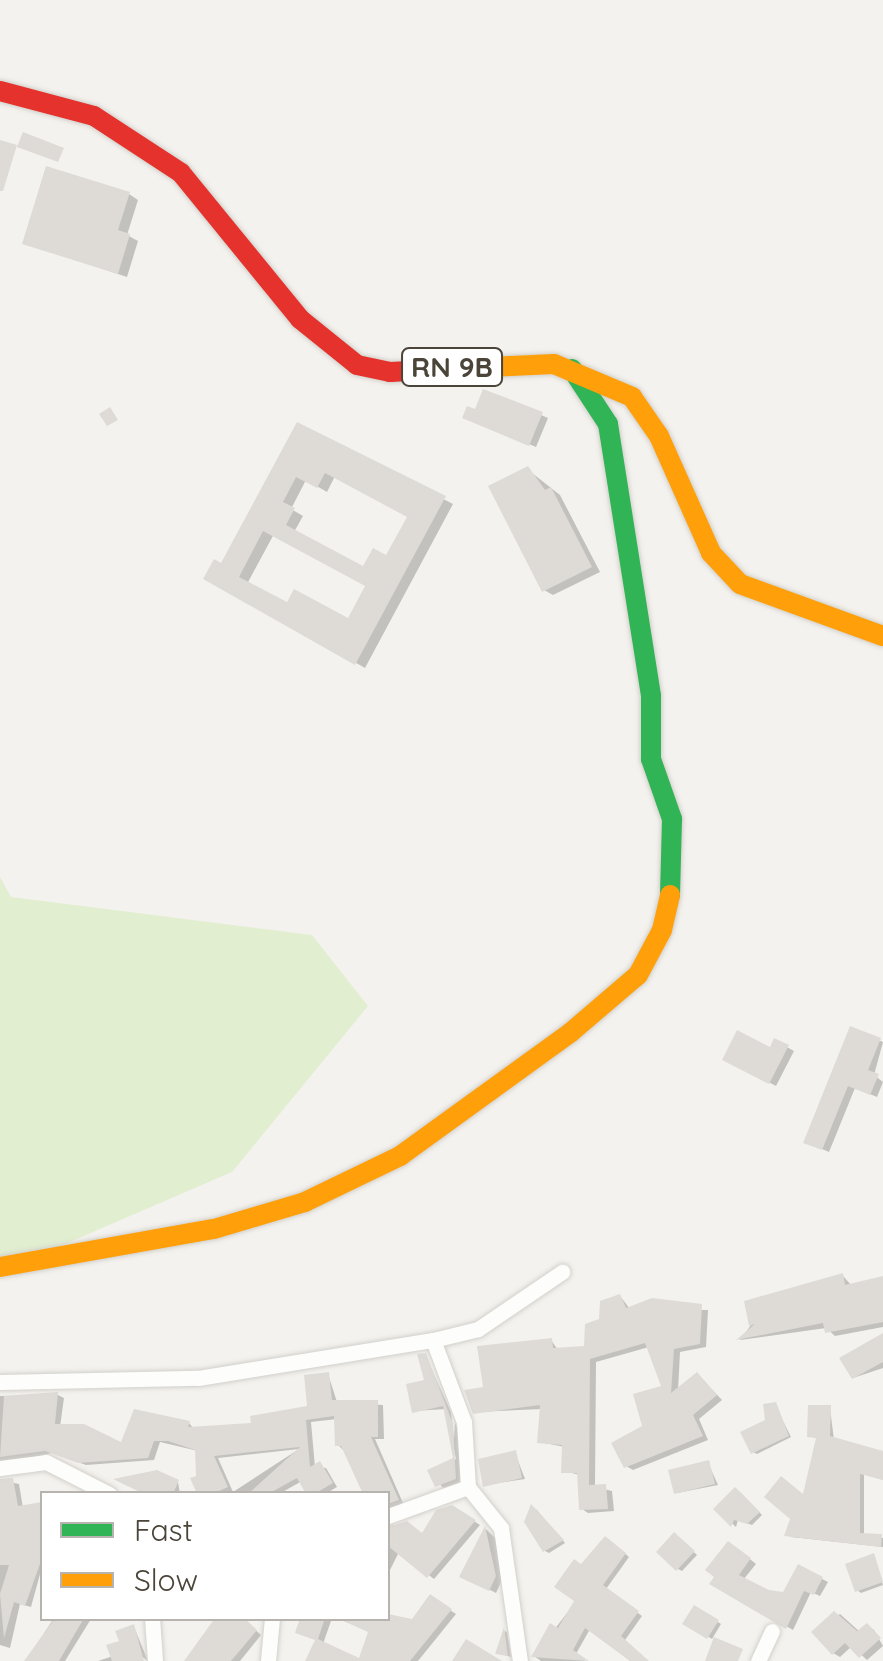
<!DOCTYPE html>
<style>
body{margin:0}
#map{position:relative;width:883px;height:1661px;overflow:hidden;background:#f4f2ee;font-family:Quicksand,sans-serif}
div>[style]{position:absolute}
[style*='--x']{left:calc(var(--x)*1px);top:calc(var(--y)*1px);width:calc(var(--w)*1px);rotate:calc(var(--a)*1deg)}
.green>*{inset:0;background:#e1eecf}
.shadow>*{inset:0;background:#0003}
.building>*{inset:0;background:#dedbd6}
.roads{filter:drop-shadow(0 0 2px #d2d0cb) drop-shadow(0 0 2px #d2d0cb)}
.street>*{height:15px;margin:-7.5px;padding:0 7.5px;transform-origin:7.5px;border-radius:7.5px;background:#fdfdfc}
.fast>*{height:20px;margin:-10px;padding:0 10px;transform-origin:10px;border-radius:10px;background:#30b455}
.slow>*{height:20px;margin:-10px;padding:0 10px;transform-origin:10px;border-radius:10px;background:#ff9f0a}
.jam>*{height:20px;margin:-10px;padding:0 10px;transform-origin:10px;border-radius:10px;background:#e5322d}
span{translate:-50% -50%;white-space:nowrap;text-align:center;line-height:1.15;-webkit-text-stroke:8px #fff;paint-order:stroke}
.shield-label span{padding:2px 8px;background:#fff;border:2px solid;border-radius:8px;-webkit-text-stroke-width:0}
.shield-label{font-size:28px;color:#4b4439;font-weight:700}
.legend{position:absolute;left:40px;top:1491px;width:350px;height:130px;box-sizing:border-box;background:#fff;border:2px solid #b7b4b0;margin:0;padding:12px 18px;list-style:none;font-size:30px;color:#4b4439}
.legend li{display:flex;align-items:center;gap:20px;height:50px}
.legend b{width:50px;border:2px solid #b7b4b0}
</style>
<div id="map">
<div class="green">
<i style="clip-path:polygon(0 877px,11px 897px,312px 935px,368px 1006px,232px 1172px,0 1272px)"></i>
</div>
<div class="shadow">
<i style="clip-path:polygon(129px 194px,138px 200px,127px 235px,138px 241px,127px 277px,25px 243px)"></i>
<i style="clip-path:polygon(476px 413px,541px 415px,548px 418px,536px 447px,472px 420px)"></i>
<i style="clip-path:polygon(evenodd,298px 425px,453px 504px,365px 668px,207px 578px,222px 566px,298px 425px,335px 476px,410px 516px,388px 559px,364px 569px,294px 532px,303px 516px,291px 509px,306px 480px,327px 492px,335px 476px,298px 425px,274px 534px,368px 585px,349px 621px,288px 606px,247px 584px,274px 534px)"></i>
<i style="clip-path:polygon(527px 469px,560px 495px,600px 572px,553px 595px,544px 590px)"></i>
<i style="clip-path:polygon(851px 1029px,883px 1042px,874px 1075px,883px 1082px,877px 1097px,855px 1088px,829px 1152px,813px 1145px)"></i>
<i style="clip-path:polygon(776px 1041px,794px 1051px,776px 1086px,725px 1059px,771px 1050px)"></i>
<i style="clip-path:polygon(843px 1276px,852px 1286px,883px 1278px,883px 1327px,835px 1336px,826px 1328px,740px 1340px,751px 1325px)"></i>
<i style="clip-path:polygon(620px 1296px,630px 1309px,708px 1310px,706px 1347px,680px 1352px,678px 1391px,698px 1375px,722px 1400px,699px 1419px,708px 1440px,633px 1470px,626px 1466px,664px 1388px,649px 1347px,596px 1362px,595px 1487px,612px 1491px,614px 1511px,588px 1513px,582px 1509px,580px 1475px,564px 1471px,565px 1447px,539px 1442px,542px 1409px,475px 1412px,486px 1390px,551px 1340px,558px 1350px,586px 1349px)"></i>
<i style="clip-path:polygon(883px 1336px,883px 1368px,853px 1378px)"></i>
<i style="clip-path:polygon(425px 1355px,451px 1412px,454px 1439px,455px 1423px,458px 1429px,461px 1482px,443px 1488px,430px 1471px,456px 1459px,446px 1409px,414px 1411px,426px 1382px)"></i>
<i style="clip-path:polygon(evenodd,328px 1374px,337px 1402px,383px 1405px,384px 1439px,375px 1439px,403px 1503px,388px 1511px,388px 1494px,337px 1444px,337px 1419px,311px 1422px,315px 1467px,326px 1468px,337px 1487px,325px 1494px,309px 1494px,302px 1481px,279px 1494px,200px 1494px,198px 1451px,160px 1442px,154px 1460px,86px 1465px,52px 1453px,0 1464px,0 1396px,58px 1395px,64px 1398px,60px 1427px,122px 1445px,189px 1423px,194px 1429px,253px 1426px,310px 1408px,328px 1374px,299px 1449px,233px 1492px,218px 1458px,299px 1449px)"></i>
<i style="clip-path:polygon(775px 1405px,791px 1437px,757px 1454px,753px 1452px)"></i>
<i style="clip-path:polygon(830px 1408px,834px 1440px,883px 1454px,883px 1480px,864px 1474px,864px 1535px,883px 1538px,883px 1547px,791px 1537px,819px 1439px,810px 1436px)"></i>
<i style="clip-path:polygon(515px 1453px,525px 1479px,485px 1485px)"></i>
<i style="clip-path:polygon(708px 1463px,718px 1485px,677px 1493px)"></i>
<i style="clip-path:polygon(0 1480px,19px 1484px,23px 1508px,42px 1504px,42px 1567px,31px 1607px,20px 1604px,10px 1648px,0 1645px)"></i>
<i style="clip-path:polygon(178px 1482px,180px 1494px,148px 1494px)"></i>
<i style="clip-path:polygon(740px 1492px,762px 1515px,752px 1525px,738px 1520px,736px 1527px,716px 1509px)"></i>
<i style="clip-path:polygon(452px 1507px,480px 1525px,434px 1579px,399px 1552px,388px 1574px,388px 1526px,407px 1524px,423px 1535px)"></i>
<i style="clip-path:polygon(536px 1509px,565px 1543px,549px 1553px,545px 1551px)"></i>
<i style="clip-path:polygon(486px 1529px,496px 1539px,502px 1580px,496px 1593px,463px 1576px)"></i>
<i style="clip-path:polygon(678px 1537px,697px 1555px,682px 1571px,678px 1569px)"></i>
<i style="clip-path:polygon(611px 1542px,629px 1557px,606px 1589px,642px 1616px,625px 1640px,647px 1661px,630px 1661px,590px 1629px,576px 1654px,585px 1661px,541px 1661px,534px 1656px,577px 1600px,582px 1567px)"></i>
<i style="clip-path:polygon(735px 1547px,756px 1564px,743px 1580px,769px 1592px,785px 1594px,799px 1567px,828px 1582px,820px 1596px,811px 1592px,793px 1630px,713px 1584px)"></i>
<i style="clip-path:polygon(873px 1556px,883px 1585px,861px 1593px,857px 1590px)"></i>
<i style="clip-path:polygon(430px 1597px,456px 1614px,418px 1661px,361px 1661px,371px 1632px,336px 1618px,413px 1622px)"></i>
<i style="clip-path:polygon(695px 1608px,721px 1624px,712px 1639px,686px 1623px)"></i>
<i style="clip-path:polygon(840px 1614px,860px 1632px,867px 1626px,874px 1630px,883px 1646px,867px 1660px,852px 1646px,840px 1657px,833px 1653px,815px 1632px)"></i>
<i style="clip-path:polygon(54px 1618px,91px 1619px,65px 1661px,26px 1661px)"></i>
<i style="clip-path:polygon(242px 1618px,261px 1635px,240px 1661px,188px 1661px)"></i>
<i style="clip-path:polygon(303px 1618px,332px 1618px,323px 1644px,360px 1661px,306px 1661px,318px 1640px)"></i>
<i style="clip-path:polygon(134px 1627px,148px 1661px,124px 1644px,134px 1661px,98px 1661px,113px 1656px)"></i>
<i style="clip-path:polygon(505px 1631px,507px 1632px,511px 1657px,498px 1653px)"></i>
</div>
<div class="building">
<i style="clip-path:polygon(23px 132px,64px 148px,58px 162px,17px 147px)"></i>
<i style="clip-path:polygon(0 140px,17px 145px,3px 191px,0 191px)"></i>
<i style="clip-path:polygon(46px 166px,130px 192px,118px 230px,130px 234px,118px 274px,22px 244px)"></i>
<i style="clip-path:polygon(483px 389px,543px 412px,529px 446px,462px 418px,467px 406px,475px 409px)"></i>
<i style="clip-path:polygon(110px 407px,118px 420px,107px 426px,99px 414px)"></i>
<i style="clip-path:polygon(evenodd,297px 422px,446px 496px,355px 665px,203px 579px,214px 559px,221px 563px,297px 422px,325px 473px,407px 517px,386px 555px,373px 548px,363px 566px,286px 525px,295px 508px,283px 502px,296px 477px,317px 488px,325px 473px,297px 422px,263px 531px,365px 586px,348px 618px,294px 589px,287px 602px,239px 577px,263px 531px)"></i>
<i style="clip-path:polygon(528px 466px,545px 490px,551px 487px,592px 567px,542px 592px,488px 486px)"></i>
<i style="clip-path:polygon(850px 1026px,881px 1038px,868px 1070px,879px 1074px,870px 1095px,848px 1086px,822px 1150px,803px 1143px)"></i>
<i style="clip-path:polygon(737px 1030px,770px 1047px,774px 1038px,789px 1045px,769px 1084px,722px 1060px)"></i>
<i style="clip-path:polygon(843px 1273px,845px 1285px,883px 1276px,883px 1322px,825px 1333px,823px 1323px,736px 1340px,755px 1324px,749px 1326px,744px 1301px)"></i>
<i style="clip-path:polygon(620px 1294px,626px 1308px,652px 1298px,702px 1304px,700px 1344px,674px 1349px,671px 1393px,697px 1372px,717px 1395px,693px 1415px,703px 1436px,624px 1468px,611px 1443px,642px 1426px,633px 1394px,661px 1386px,645px 1343px,590px 1359px,589px 1485px,606px 1484px,608px 1509px,579px 1510px,577px 1473px,561px 1473px,562px 1445px,537px 1443px,540px 1405px,473px 1414px,464px 1390px,483px 1387px,477px 1346px,552px 1338px,553px 1348px,584px 1346px,585px 1324px,599px 1319px,600px 1301px)"></i>
<i style="clip-path:polygon(883px 1333px,883px 1362px,852px 1379px,839px 1358px)"></i>
<i style="clip-path:polygon(426px 1353px,453px 1424px,456px 1479px,435px 1487px,427px 1470px,453px 1458px,443px 1406px,412px 1413px,406px 1384px,424px 1380px,417px 1354px)"></i>
<i style="clip-path:polygon(329px 1372px,332px 1400px,378px 1400px,378px 1437px,371px 1437px,399px 1500px,388px 1504px,388px 1494px,363px 1494px,341px 1446px,335px 1446px,334px 1416px,306px 1420px,310px 1467px,320px 1461px,333px 1483px,314px 1494px,306px 1494px,297px 1478px,268px 1494px,248px 1494px,300px 1447px,214px 1456px,228px 1487px,212px 1494px,197px 1494px,190px 1478px,196px 1476px,195px 1450px,168px 1441px,154px 1441px,148px 1458px,78px 1463px,45px 1451px,0 1457px,4px 1396px,58px 1392px,55px 1424px,84px 1424px,121px 1442px,134px 1409px,190px 1421px,188px 1427px,251px 1423px,250px 1416px,307px 1406px,304px 1375px)"></i>
<i style="clip-path:polygon(776px 1402px,789px 1436px,751px 1454px,740px 1432px,765px 1420px,763px 1404px)"></i>
<i style="clip-path:polygon(808px 1405px,831px 1405px,830px 1436px,883px 1451px,883px 1480px,860px 1474px,860px 1533px,882px 1534px,881px 1547px,784px 1536px,790px 1519px,764px 1497px,781px 1476px,803px 1494px,816px 1438px,807px 1437px)"></i>
<i style="clip-path:polygon(516px 1450px,522px 1478px,483px 1487px,478px 1459px)"></i>
<i style="clip-path:polygon(709px 1460px,715px 1484px,674px 1494px,668px 1470px)"></i>
<i style="clip-path:polygon(157px 1470px,179px 1480px,173px 1494px,144px 1494px,113px 1479px)"></i>
<i style="clip-path:polygon(13px 1478px,18px 1506px,42px 1502px,42px 1558px,25px 1606px,14px 1602px,4px 1638px,0 1594px,9px 1565px,0 1565px,0 1479px)"></i>
<i style="clip-path:polygon(735px 1487px,760px 1512px,747px 1524px,734px 1520px,731px 1527px,713px 1509px)"></i>
<i style="clip-path:polygon(531px 1504px,564px 1540px,543px 1552px,524px 1522px)"></i>
<i style="clip-path:polygon(452px 1505px,476px 1520px,427px 1578px,388px 1546px,388px 1527px,407px 1521px,422px 1533px,436px 1510px)"></i>
<i style="clip-path:polygon(485px 1526px,496px 1576px,489px 1591px,459px 1577px)"></i>
<i style="clip-path:polygon(674px 1532px,695px 1551px,676px 1571px,656px 1552px)"></i>
<i style="clip-path:polygon(605px 1536px,626px 1553px,603px 1585px,639px 1611px,621px 1636px,649px 1661px,630px 1661px,585px 1628px,573px 1650px,589px 1661px,531px 1657px,550px 1623px,558px 1628px,574px 1601px,554px 1587px,574px 1559px,581px 1564px)"></i>
<i style="clip-path:polygon(728px 1541px,751px 1558px,739px 1575px,769px 1590px,783px 1592px,798px 1564px,823px 1577px,814px 1595px,804px 1591px,786px 1629px,709px 1584px,714px 1577px,705px 1570px)"></i>
<i style="clip-path:polygon(874px 1553px,883px 1582px,855px 1592px,845px 1564px)"></i>
<i style="clip-path:polygon(430px 1594px,452px 1609px,410px 1661px,305px 1661px,315px 1640px,295px 1633px,300px 1618px,325px 1618px,318px 1639px,359px 1658px,368px 1632px,337px 1618px,388px 1614px,412px 1619px)"></i>
<i style="clip-path:polygon(694px 1605px,719px 1620px,707px 1639px,682px 1624px)"></i>
<i style="clip-path:polygon(834px 1611px,857px 1631px,867px 1623px,881px 1638px,859px 1658px,845px 1643px,832px 1655px,811px 1632px)"></i>
<i style="clip-path:polygon(55px 1618px,84px 1618px,59px 1661px,24px 1661px)"></i>
<i style="clip-path:polygon(215px 1618px,244px 1618px,257px 1630px,231px 1661px,184px 1661px)"></i>
<i style="clip-path:polygon(134px 1624px,144px 1661px,112px 1661px,106px 1645px,119px 1641px,115px 1631px)"></i>
<i style="clip-path:polygon(504px 1627px,508px 1656px,495px 1654px)"></i>
<i style="clip-path:polygon(714px 1637px,743px 1649px,738px 1661px,705px 1661px)"></i>
<i style="clip-path:polygon(466px 1639px,502px 1661px,452px 1661px)"></i>
</div>
<div class="roads">
<div class="street">
<i style="--x:433;--y:1340;--w:88;--a:69.3"></i>
<i style="--x:464;--y:1422;--w:65;--a:86.5"></i>
<i style="--x:468;--y:1487;--w:53;--a:51.2"></i>
<i style="--x:501;--y:1528;--w:134;--a:81.9"></i>
<i style="--x:0;--y:1382;--w:198;--a:-1.2"></i>
<i style="--x:198;--y:1378;--w:238;--a:-9.2"></i>
<i style="--x:433;--y:1340;--w:46;--a:-13.7"></i>
<i style="--x:478;--y:1329;--w:102;--a:-34.2"></i>
<i style="--x:0;--y:1468;--w:46;--a:-7.4"></i>
<i style="--x:46;--y:1462;--w:71;--a:26.9"></i>
<i style="--x:388;--y:1516;--w:85;--a:-19.9"></i>
<i style="--x:152;--y:1618;--w:43;--a:86"></i>
<i style="--x:268;--y:1661;--w:43;--a:-84.7"></i>
<i style="--x:758;--y:1661;--w:33;--a:-65"></i>
</div>
<div class="fast">
<i style="--x:572;--y:369;--w:66;--a:56.8"></i>
<i style="--x:608;--y:424;--w:275;--a:81"></i>
<i style="--x:651;--y:696;--w:63;--a:90"></i>
<i style="--x:651;--y:759;--w:64;--a:70.7"></i>
<i style="--x:672;--y:819;--w:76;--a:91.5"></i>
</div>
<div class="slow">
<i style="--x:489;--y:367;--w:65;--a:-2.6"></i>
<i style="--x:554;--y:364;--w:85;--a:22.9"></i>
<i style="--x:632;--y:397;--w:47;--a:55.3"></i>
<i style="--x:659;--y:436;--w:128;--a:66"></i>
<i style="--x:711;--y:553;--w:42;--a:46.9"></i>
<i style="--x:740;--y:584;--w:152;--a:20"></i>
<i style="--x:0;--y:1267;--w:217;--a:-10.1"></i>
<i style="--x:214;--y:1229;--w:95;--a:-16.5"></i>
<i style="--x:305;--y:1202;--w:106;--a:-25.8"></i>
<i style="--x:400;--y:1156;--w:210;--a:-35.9"></i>
<i style="--x:570;--y:1033;--w:89;--a:-40.5"></i>
<i style="--x:638;--y:975;--w:51;--a:-61.9"></i>
<i style="--x:662;--y:930;--w:36;--a:-77"></i>
</div>
<div class="jam">
<i style="--x:0;--y:91;--w:97;--a:14.9"></i>
<i style="--x:94;--y:116;--w:104;--a:33.2"></i>
<i style="--x:181;--y:173;--w:188;--a:50.8"></i>
<i style="--x:300;--y:319;--w:73;--a:38.9"></i>
<i style="--x:357;--y:365;--w:34;--a:12"></i>
<i style="--x:390;--y:372;--w:99;--a:-2.9"></i>
</div>
</div>
<div class="shield-label">
<span style="left:452px;top:367px">RN 9B</span>
</div>
<ul class="legend">
<li><b style="height:12px;background:#30b455"></b>Fast</li>
<li><b style="height:12px;background:#ff9f0a"></b>Slow</li>
</ul>
</div>
